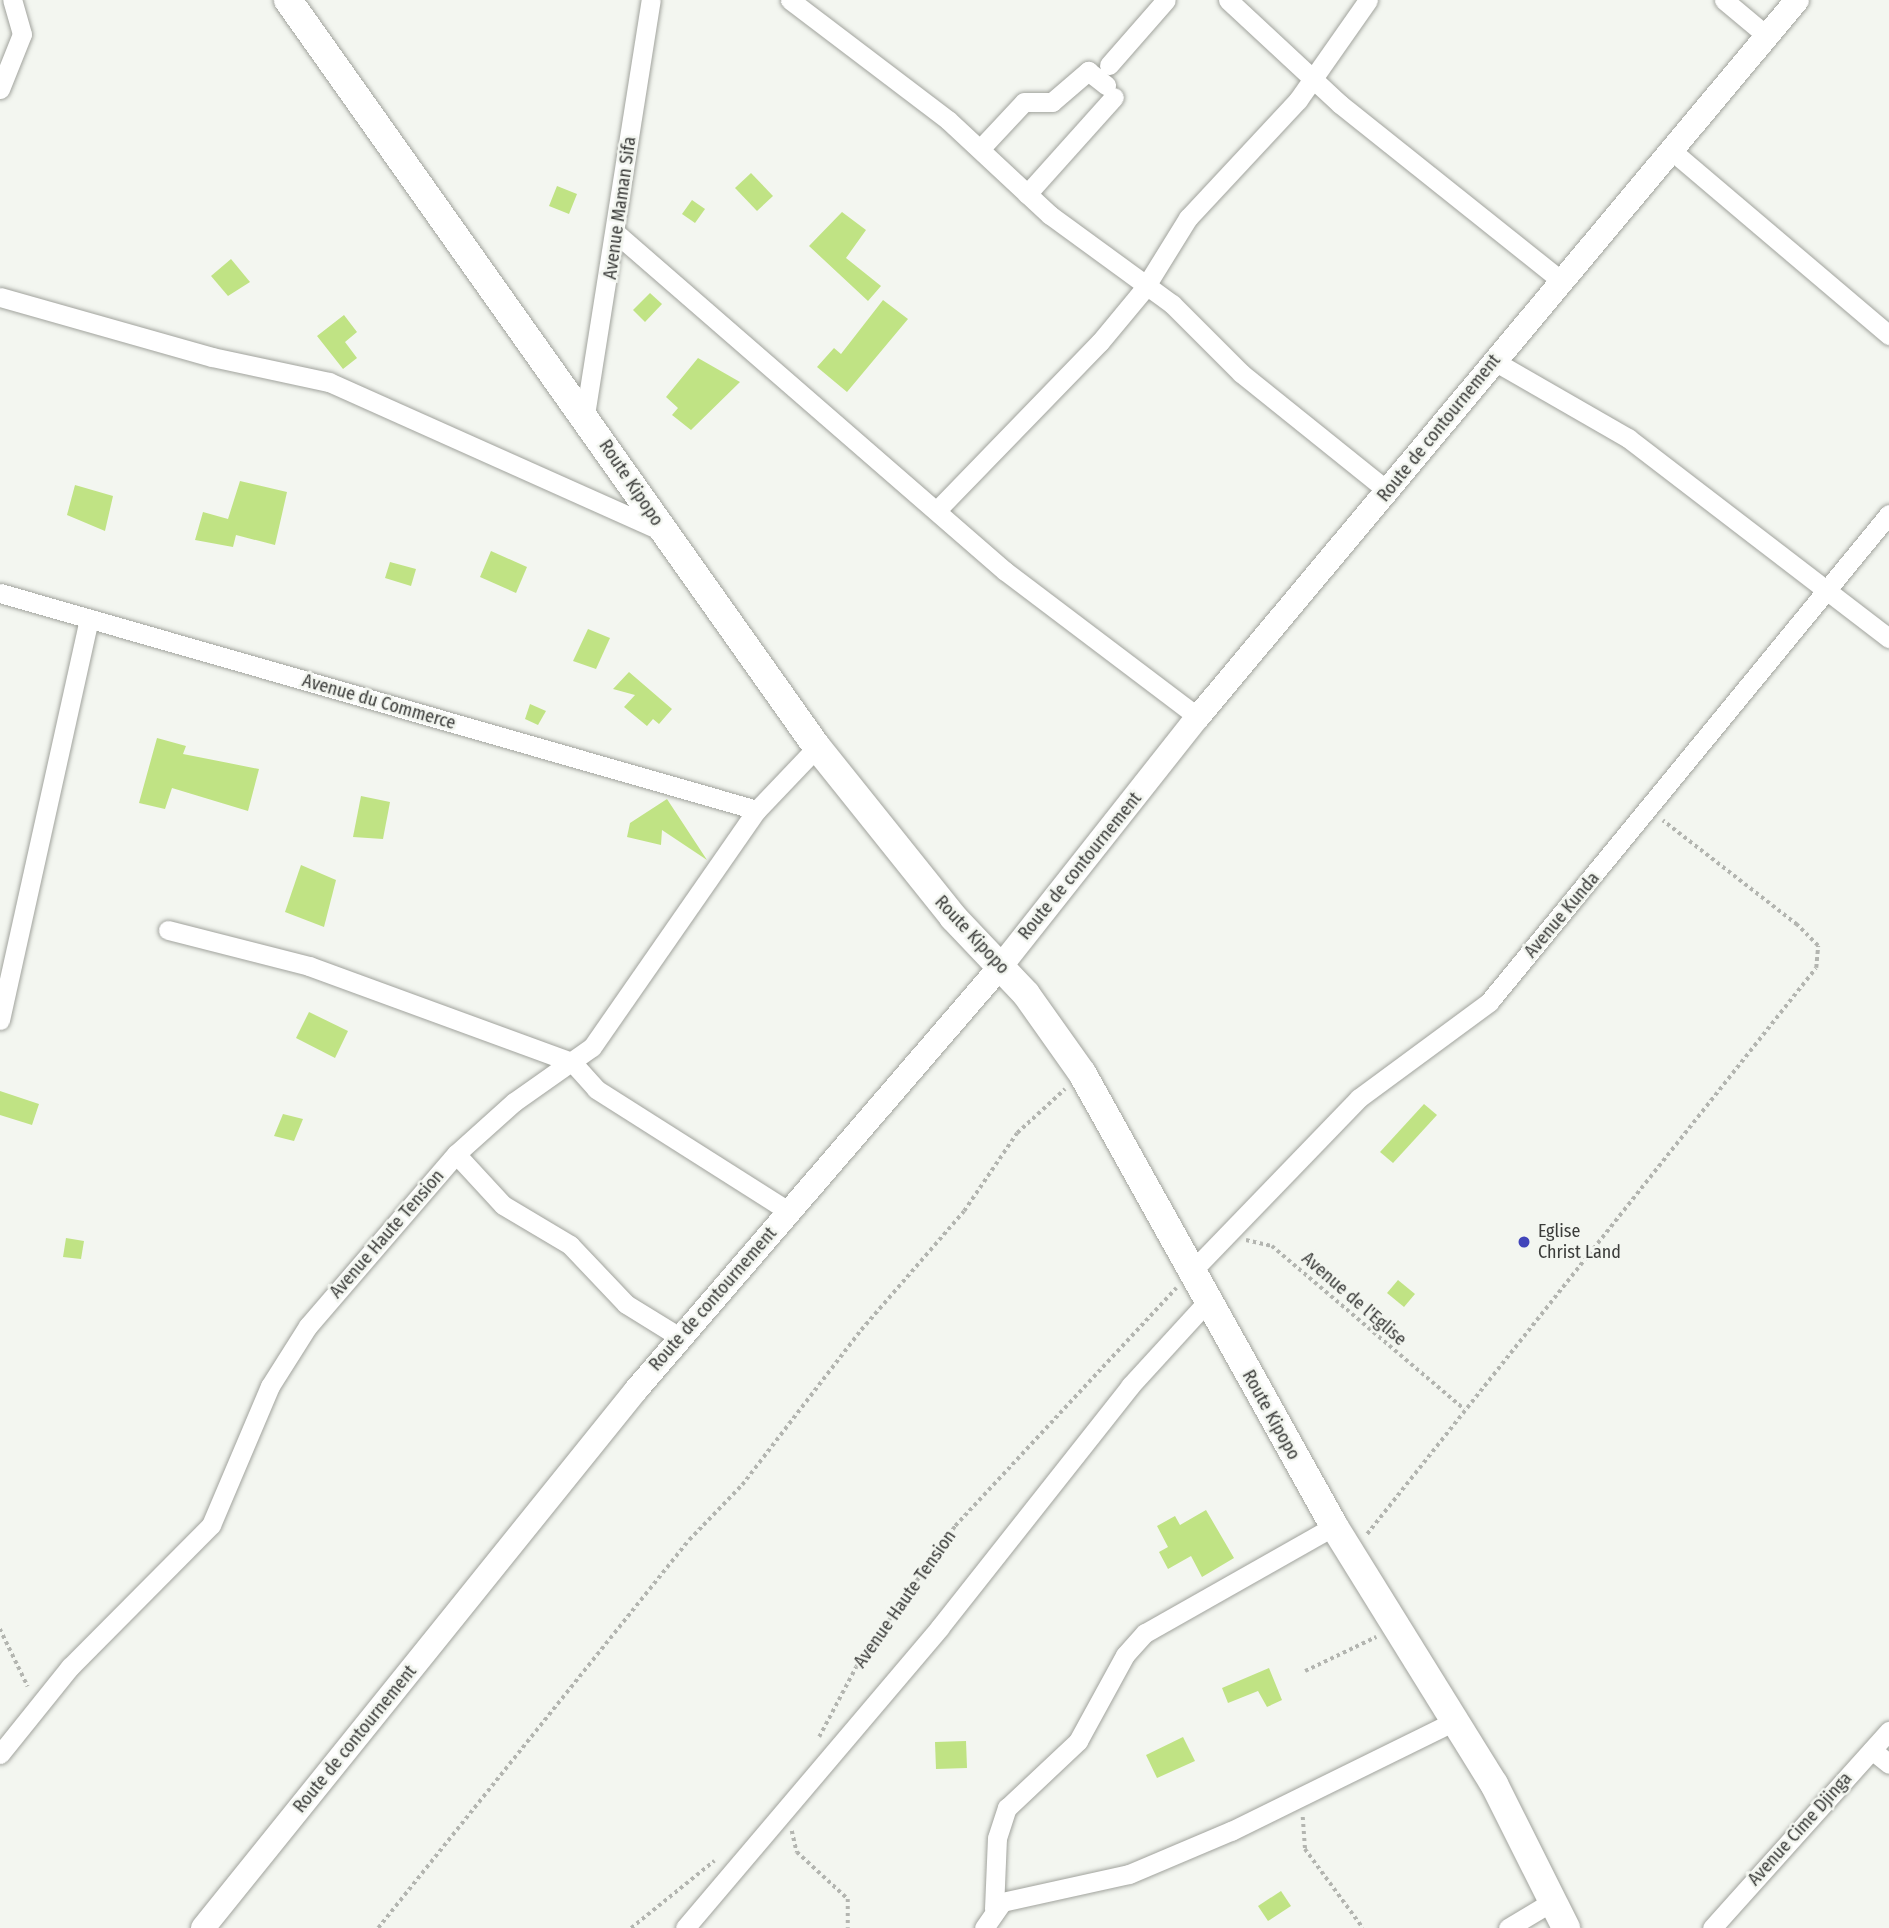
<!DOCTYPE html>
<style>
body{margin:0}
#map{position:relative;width:1889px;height:1928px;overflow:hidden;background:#f3f6f0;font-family:"Fira Sans Condensed",sans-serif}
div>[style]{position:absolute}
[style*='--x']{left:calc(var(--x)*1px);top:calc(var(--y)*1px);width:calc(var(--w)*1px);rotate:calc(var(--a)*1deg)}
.building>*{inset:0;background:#c0e384}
.path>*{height:3.5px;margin-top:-1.75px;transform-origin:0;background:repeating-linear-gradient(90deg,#b3b5b0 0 3.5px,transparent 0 7px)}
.roads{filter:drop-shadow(0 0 2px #a1a39d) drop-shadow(0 0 2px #a1a39d)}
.minor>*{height:19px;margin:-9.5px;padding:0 9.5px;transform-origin:9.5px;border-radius:9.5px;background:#fff}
.tertiary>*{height:24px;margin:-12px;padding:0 12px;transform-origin:12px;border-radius:12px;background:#fff}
.secondary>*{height:28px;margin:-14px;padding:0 14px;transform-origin:14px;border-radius:14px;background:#fff}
.dots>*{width:19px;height:19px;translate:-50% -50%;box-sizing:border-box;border:4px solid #f3f6f0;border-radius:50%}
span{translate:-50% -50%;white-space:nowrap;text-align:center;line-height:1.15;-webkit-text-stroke:5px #f3f6f0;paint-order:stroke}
.street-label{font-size:18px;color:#3b3c3a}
.poi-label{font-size:18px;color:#3b3c3a}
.left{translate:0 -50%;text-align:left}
</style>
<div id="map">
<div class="building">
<i style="clip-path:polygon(751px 173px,773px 196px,757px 211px,735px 188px)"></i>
<i style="clip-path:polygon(557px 186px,577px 194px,569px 214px,549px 206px)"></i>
<i style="clip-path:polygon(692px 200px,705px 209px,695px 223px,682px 214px)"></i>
<i style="clip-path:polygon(842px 212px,866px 230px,846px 258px,881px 286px,868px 301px,809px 246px)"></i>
<i style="clip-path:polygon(231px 259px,250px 282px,228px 296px,211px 276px)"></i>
<i style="clip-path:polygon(650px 293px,662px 304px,645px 322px,633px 310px)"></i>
<i style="clip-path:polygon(883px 300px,908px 319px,847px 392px,817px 367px,834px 348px,841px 354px)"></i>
<i style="clip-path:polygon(344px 315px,357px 332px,345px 342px,357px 358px,343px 369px,317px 336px)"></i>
<i style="clip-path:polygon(698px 358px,740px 382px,691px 430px,672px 415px,678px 408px,666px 397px)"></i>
<i style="clip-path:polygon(240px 481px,287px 492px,275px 545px,236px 535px,233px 547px,195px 540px,203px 512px,228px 519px)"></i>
<i style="clip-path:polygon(75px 485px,113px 496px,105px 531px,67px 515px)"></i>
<i style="clip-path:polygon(491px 551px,527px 567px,516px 593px,480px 577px)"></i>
<i style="clip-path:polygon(390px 562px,416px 569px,411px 586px,385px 578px)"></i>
<i style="clip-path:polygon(588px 629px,610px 638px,596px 669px,573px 661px)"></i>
<i style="clip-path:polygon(629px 672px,672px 709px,659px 724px,653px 719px,647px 726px,624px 707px,635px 695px,613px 689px)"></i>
<i style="clip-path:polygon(530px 704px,546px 711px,538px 725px,525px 719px)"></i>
<i style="clip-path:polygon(157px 738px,186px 746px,183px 754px,259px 769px,248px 811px,172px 788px,165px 809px,139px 803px)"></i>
<i style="clip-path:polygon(361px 796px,390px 802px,383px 839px,353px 837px)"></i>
<i style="clip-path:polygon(667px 799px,707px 860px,662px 830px,661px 845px,627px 837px,630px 823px)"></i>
<i style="clip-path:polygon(301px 865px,336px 880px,324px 927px,285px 912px)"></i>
<i style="clip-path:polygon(309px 1012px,348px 1031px,335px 1058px,296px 1038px)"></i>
<i style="clip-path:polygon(0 1091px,39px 1104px,32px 1125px,0 1115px)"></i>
<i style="clip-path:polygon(1424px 1104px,1437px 1115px,1393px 1163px,1380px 1152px)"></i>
<i style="clip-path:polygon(283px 1114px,303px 1119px,294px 1141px,274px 1136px)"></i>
<i style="clip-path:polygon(66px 1238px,84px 1241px,81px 1259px,63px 1257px)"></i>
<i style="clip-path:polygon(1398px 1280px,1415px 1294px,1404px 1307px,1387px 1293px)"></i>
<i style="clip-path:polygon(1206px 1510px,1234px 1558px,1202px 1577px,1191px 1556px,1168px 1569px,1159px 1552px,1168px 1547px,1157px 1526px,1175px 1516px,1180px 1525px)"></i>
<i style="clip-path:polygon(1269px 1668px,1282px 1700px,1267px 1707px,1258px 1691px,1228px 1703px,1222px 1688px)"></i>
<i style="clip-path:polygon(1183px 1737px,1195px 1761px,1157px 1778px,1146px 1755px)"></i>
<i style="clip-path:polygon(966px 1741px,967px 1768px,936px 1769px,935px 1742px)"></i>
<i style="clip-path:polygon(1281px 1891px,1291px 1906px,1268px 1921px,1258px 1906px)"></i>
</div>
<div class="path">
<i style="--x:1246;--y:1240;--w:27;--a:13"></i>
<i style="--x:1272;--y:1246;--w:252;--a:40.3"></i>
<i style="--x:1367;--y:1534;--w:722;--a:-51.58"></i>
<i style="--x:1816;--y:968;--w:22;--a:-85"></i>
<i style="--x:1818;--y:946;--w:30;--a:-135"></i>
<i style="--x:1797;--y:925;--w:170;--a:-142.2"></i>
<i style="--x:0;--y:1629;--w:64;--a:64.2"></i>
<i style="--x:1305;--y:1671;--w:79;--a:-25.6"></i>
<i style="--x:819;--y:1737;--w:79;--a:-62.1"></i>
<i style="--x:856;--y:1667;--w:172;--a:-54.9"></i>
<i style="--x:955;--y:1526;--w:325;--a:-47.1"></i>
<i style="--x:1303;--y:1817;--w:32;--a:86"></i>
<i style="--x:1305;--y:1849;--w:98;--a:53.7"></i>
<i style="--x:792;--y:1831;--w:22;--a:77"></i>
<i style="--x:797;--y:1852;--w:69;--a:42.7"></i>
<i style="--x:848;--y:1899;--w:29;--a:90"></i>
<i style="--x:378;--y:1928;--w:497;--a:-51.3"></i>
<i style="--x:689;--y:1540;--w:76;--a:-46.1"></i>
<i style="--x:742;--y:1485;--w:195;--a:-52.5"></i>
<i style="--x:861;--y:1330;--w:157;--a:-49.1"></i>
<i style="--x:964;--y:1211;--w:94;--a:-55.8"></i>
<i style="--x:1017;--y:1133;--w:65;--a:-42.5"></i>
<i style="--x:631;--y:1928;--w:107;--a:-38.9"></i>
</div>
<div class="roads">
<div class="minor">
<i style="--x:790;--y:0;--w:198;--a:37.2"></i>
<i style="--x:948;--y:120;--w:139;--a:43"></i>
<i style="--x:1050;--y:215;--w:151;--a:36.1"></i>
<i style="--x:1172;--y:304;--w:98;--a:45"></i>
<i style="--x:1241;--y:373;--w:189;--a:38.8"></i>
<i style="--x:1228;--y:0;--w:153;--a:42.9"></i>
<i style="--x:1340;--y:104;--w:284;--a:38.6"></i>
<i style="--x:1724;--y:0;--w:56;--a:39.9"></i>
<i style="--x:1109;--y:65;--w:86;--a:-48.8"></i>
<i style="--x:0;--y:89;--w:59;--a:-68.2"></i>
<i style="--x:22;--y:34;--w:35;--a:-106"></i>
<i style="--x:980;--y:149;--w:64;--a:-46.9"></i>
<i style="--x:1024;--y:102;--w:28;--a:0"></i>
<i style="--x:1052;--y:102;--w:48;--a:-40.7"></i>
<i style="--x:1088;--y:71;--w:23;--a:38"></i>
<i style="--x:1672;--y:151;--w:285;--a:40.3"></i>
<i style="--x:1027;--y:194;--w:130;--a:-48.1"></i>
<i style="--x:617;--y:234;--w:514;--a:40.98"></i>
<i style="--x:1005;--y:571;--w:242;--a:37.1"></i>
<i style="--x:0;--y:297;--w:220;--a:15.8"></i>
<i style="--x:212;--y:357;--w:120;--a:12.1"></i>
<i style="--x:329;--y:382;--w:367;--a:24.1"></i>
<i style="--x:1494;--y:361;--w:155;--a:29.9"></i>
<i style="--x:1628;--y:438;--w:329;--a:37.5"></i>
<i style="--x:585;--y:415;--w:420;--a:-81"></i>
<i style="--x:939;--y:508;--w:231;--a:-45.9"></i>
<i style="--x:1100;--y:342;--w:69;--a:-50.3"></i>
<i style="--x:1144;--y:289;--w:84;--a:-58.2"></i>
<i style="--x:1188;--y:218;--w:161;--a:-47"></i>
<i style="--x:1298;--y:100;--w:122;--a:-55"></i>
<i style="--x:0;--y:593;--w:787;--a:16"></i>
<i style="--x:168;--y:930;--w:146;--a:14.3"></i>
<i style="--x:309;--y:966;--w:280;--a:20.1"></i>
<i style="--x:572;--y:1062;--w:36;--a:48"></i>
<i style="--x:596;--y:1089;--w:227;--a:32.4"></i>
<i style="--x:0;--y:1020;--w:411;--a:-77.5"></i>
<i style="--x:456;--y:1154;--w:69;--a:47.3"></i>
<i style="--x:503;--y:1205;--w:78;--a:30.8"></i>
<i style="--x:570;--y:1245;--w:81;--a:46.5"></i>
<i style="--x:626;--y:1304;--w:65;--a:31.7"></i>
<i style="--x:1190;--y:1273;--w:243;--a:-46"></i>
<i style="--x:1359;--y:1098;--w:162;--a:-36.4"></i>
<i style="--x:1489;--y:1002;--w:631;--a:-50.66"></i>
<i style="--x:1872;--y:1750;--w:22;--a:39"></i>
<i style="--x:0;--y:1754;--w:112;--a:-51.2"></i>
<i style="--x:70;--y:1667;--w:200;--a:-45.2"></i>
<i style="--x:211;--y:1525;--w:151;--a:-67"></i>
<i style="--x:270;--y:1386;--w:71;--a:-57.7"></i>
<i style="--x:308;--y:1326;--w:227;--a:-49.3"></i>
<i style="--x:456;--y:1154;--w:78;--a:-41.9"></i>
<i style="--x:514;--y:1102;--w:95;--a:-35.2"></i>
<i style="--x:592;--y:1047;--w:289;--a:-55.2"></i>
<i style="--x:757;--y:810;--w:87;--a:-46.4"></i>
<i style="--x:994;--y:1909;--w:71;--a:-87.6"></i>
<i style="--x:997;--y:1838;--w:32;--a:-72"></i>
<i style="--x:1007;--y:1808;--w:98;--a:-43.3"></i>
<i style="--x:1078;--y:1741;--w:98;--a:-61.3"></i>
<i style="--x:1125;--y:1655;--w:30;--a:-48"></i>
<i style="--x:1145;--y:1633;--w:217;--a:-29.5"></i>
<i style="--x:685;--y:1928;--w:394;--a:-49.7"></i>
<i style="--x:940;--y:1627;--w:307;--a:-51.7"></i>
<i style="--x:1130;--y:1386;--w:114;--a:-47.5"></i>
<i style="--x:984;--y:1928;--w:32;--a:-55"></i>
<i style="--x:1002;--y:1902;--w:130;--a:-12.4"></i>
<i style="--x:1129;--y:1874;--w:111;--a:-22.9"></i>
<i style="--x:1231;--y:1831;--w:250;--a:-26.2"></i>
<i style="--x:1508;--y:1928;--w:52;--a:-31"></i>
<i style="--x:1712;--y:1928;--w:265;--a:-48.1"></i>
</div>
<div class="tertiary">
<i style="--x:203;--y:1928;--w:691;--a:-51.17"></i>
<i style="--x:636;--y:1390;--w:559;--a:-49.28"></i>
<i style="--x:1001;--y:966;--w:318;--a:-51.7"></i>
<i style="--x:1198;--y:717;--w:934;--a:-50.12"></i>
</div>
<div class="secondary">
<i style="--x:288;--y:0;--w:915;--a:54.7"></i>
<i style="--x:817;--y:747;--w:218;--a:51.3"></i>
<i style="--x:953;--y:917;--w:106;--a:46.5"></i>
<i style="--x:1026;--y:994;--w:97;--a:54.7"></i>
<i style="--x:1082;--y:1073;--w:518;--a:60.91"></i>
<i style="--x:1334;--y:1526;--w:304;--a:58.2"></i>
<i style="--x:1494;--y:1784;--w:161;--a:63.4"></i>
</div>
</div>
<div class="dots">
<i style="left:1524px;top:1242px;background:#4145ba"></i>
</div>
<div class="street-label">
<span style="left:620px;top:208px;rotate:-82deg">Avenue Maman Sifa</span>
<span style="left:1439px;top:428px;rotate:-51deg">Route de contournement</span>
<span style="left:631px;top:483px;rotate:56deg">Route Kipopo</span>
<span style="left:379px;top:702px;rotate:16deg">Avenue du Commerce</span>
<span style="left:1080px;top:866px;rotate:-51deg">Route de contournement</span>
<span style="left:1562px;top:915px;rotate:-50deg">Avenue Kunda</span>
<span style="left:972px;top:935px;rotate:47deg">Route Kipopo</span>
<span style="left:387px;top:1234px;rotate:-49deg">Avenue Haute Tension</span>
<span style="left:713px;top:1299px;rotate:-49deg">Route de contournement</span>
<span style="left:1354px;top:1299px;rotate:41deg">Avenue de l'Eglise</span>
<span style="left:1271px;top:1415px;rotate:61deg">Route Kipopo</span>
<span style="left:905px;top:1599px;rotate:-55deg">Avenue Haute Tension</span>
<span style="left:355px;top:1739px;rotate:-51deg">Route de contournement</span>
<span style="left:1800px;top:1829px;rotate:-48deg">Avenue Cime Djinga</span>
</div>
<div class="poi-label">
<span class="left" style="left:1538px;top:1242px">Eglise<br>Christ Land</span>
</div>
</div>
